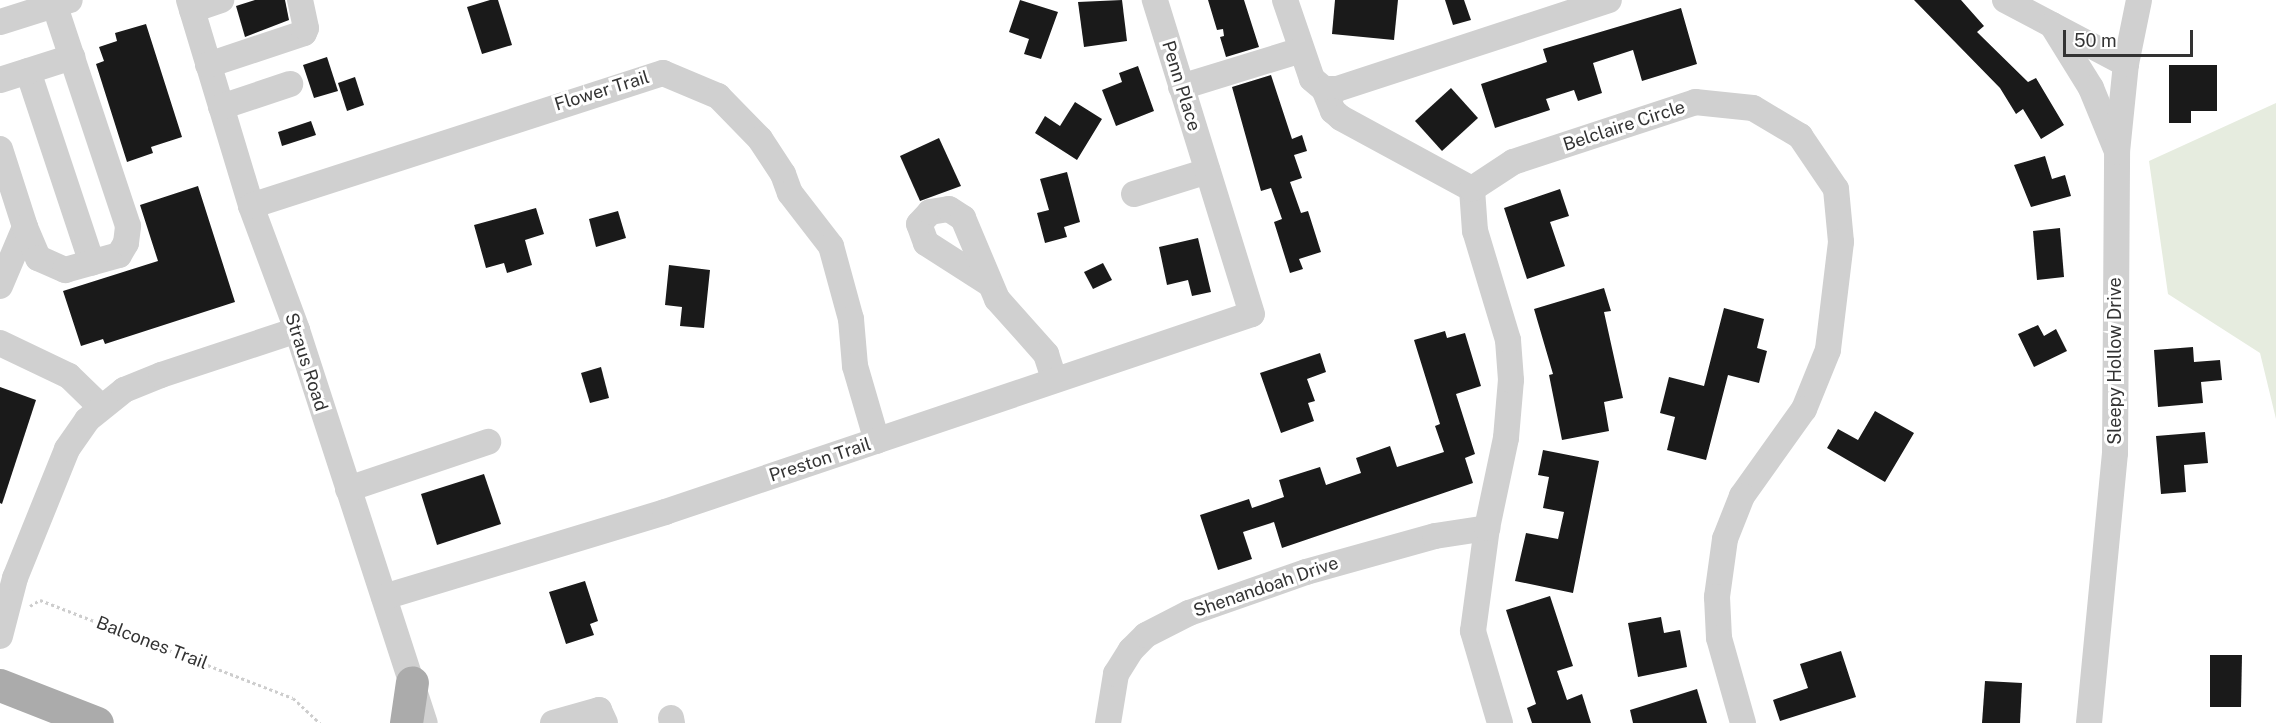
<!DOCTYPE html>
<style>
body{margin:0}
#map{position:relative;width:2276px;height:723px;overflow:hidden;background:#fff;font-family:"Public Sans",sans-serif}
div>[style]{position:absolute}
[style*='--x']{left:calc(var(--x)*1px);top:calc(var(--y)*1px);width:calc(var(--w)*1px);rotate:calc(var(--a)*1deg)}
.green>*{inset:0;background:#e6ecdf}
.building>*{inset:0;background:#1a1a1a}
.path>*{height:3px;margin-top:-1.5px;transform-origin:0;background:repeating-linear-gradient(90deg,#cdcdcd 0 3px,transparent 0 6px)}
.minor>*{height:26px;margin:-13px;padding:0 13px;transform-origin:13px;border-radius:13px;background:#d0d0d0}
.major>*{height:33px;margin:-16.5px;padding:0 16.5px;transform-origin:16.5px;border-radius:16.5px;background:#ababab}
span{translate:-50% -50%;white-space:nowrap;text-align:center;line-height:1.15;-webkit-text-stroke:6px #fff;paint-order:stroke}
.street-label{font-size:18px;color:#333}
.scale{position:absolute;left:2063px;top:30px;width:130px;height:27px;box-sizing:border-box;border:3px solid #333;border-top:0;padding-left:8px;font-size:18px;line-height:21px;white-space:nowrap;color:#333;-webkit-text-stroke:4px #fff;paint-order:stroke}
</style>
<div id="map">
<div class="green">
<i style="clip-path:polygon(2276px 103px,2276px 419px,2260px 353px,2168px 294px,2149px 161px)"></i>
</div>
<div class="building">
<i style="clip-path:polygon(255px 0,285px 0,289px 20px,245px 37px,236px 6px)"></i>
<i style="clip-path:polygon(490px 0,498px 0,512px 45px,482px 54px,467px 7px)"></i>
<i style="clip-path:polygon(1020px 0,1058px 12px,1041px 59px,1024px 54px,1029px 39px,1009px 32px)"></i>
<i style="clip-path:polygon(1122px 0,1127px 41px,1084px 47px,1078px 2px)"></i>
<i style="clip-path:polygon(1208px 0,1244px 0,1259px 47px,1226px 57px,1220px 37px,1224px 36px,1223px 29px,1217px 30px)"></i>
<i style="clip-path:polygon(1335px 0,1398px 0,1394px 40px,1332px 34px)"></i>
<i style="clip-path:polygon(1445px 0,1464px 0,1471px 20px,1453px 25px)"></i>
<i style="clip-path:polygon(1914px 0,1961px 0,1984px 26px,1977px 32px,2028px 82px,2036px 78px,2064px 125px,2041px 139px,2023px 109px,2016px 114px,2000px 88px)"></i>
<i style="clip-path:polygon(1681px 8px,1697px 64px,1642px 81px,1633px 50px,1593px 63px,1602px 93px,1578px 101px,1574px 90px,1546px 99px,1550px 110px,1495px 128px,1481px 84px,1547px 62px,1543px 49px)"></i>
<i style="clip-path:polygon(146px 24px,182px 137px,151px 147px,153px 153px,127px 162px,96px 64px,104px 61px,99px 47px,117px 41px,115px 33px)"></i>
<i style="clip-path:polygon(327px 57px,338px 91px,314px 98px,303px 65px)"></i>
<i style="clip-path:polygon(2169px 65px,2217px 65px,2217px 111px,2191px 111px,2191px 123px,2169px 123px)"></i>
<i style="clip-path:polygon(1138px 66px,1154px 111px,1116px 126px,1102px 90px,1122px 82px,1119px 73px)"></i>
<i style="clip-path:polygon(1271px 75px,1292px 139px,1302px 135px,1307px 151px,1294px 155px,1302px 178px,1290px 182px,1301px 213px,1308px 211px,1321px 252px,1299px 259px,1303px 269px,1290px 273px,1274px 222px,1282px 219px,1271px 188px,1261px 191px,1232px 87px)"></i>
<i style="clip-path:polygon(355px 77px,364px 105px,347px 111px,338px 83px)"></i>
<i style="clip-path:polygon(1451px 88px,1478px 118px,1442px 151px,1415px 121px)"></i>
<i style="clip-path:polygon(1075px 102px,1102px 119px,1077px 160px,1035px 133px,1045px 116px,1060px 126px)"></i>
<i style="clip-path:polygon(311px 121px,316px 135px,282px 146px,278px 132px)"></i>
<i style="clip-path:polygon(939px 138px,961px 186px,920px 201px,900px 156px)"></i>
<i style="clip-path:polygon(2045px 156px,2052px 179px,2065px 175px,2071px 196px,2031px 207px,2014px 165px)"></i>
<i style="clip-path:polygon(1067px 172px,1080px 222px,1064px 227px,1067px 237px,1045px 243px,1037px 213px,1049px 210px,1040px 179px)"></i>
<i style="clip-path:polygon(198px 186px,235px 302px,105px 344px,103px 339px,81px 346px,63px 291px,158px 261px,140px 205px)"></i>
<i style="clip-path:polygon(1560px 189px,1569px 216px,1550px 222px,1565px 266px,1527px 279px,1504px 208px)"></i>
<i style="clip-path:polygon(536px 208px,544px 234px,525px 240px,532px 265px,507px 273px,504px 263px,486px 268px,474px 225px)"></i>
<i style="clip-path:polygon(618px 211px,626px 238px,596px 247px,589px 219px)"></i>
<i style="clip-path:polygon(2060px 228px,2064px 277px,2037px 280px,2033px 231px)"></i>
<i style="clip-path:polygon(1198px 238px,1211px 292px,1192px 296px,1188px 280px,1167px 285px,1159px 247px)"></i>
<i style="clip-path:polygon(1103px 263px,1112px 280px,1093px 289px,1084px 272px)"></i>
<i style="clip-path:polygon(669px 265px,710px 270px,704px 328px,680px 326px,682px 307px,665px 305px)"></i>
<i style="clip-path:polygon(1604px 288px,1611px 311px,1604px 312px,1623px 398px,1604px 402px,1609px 431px,1562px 440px,1549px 375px,1553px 374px,1534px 309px)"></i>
<i style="clip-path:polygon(1724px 308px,1764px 319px,1757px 348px,1767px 351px,1759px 383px,1728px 375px,1706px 460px,1667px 450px,1675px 417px,1660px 413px,1669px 377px,1704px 386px)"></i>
<i style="clip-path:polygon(2038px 325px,2044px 336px,2056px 329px,2067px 351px,2034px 367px,2018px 334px)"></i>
<i style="clip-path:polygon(1445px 331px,1447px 338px,1465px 333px,1481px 386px,1456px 394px,1475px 454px,1465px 458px,1473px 483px,1282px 548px,1274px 522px,1243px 532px,1252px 559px,1218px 570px,1200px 515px,1249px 499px,1252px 508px,1284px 497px,1279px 480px,1320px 467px,1326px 485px,1361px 473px,1356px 458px,1390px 446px,1397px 467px,1444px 452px,1435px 426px,1440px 424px,1414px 340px)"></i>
<i style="clip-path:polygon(2193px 347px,2194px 362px,2220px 360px,2222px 380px,2201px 382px,2203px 403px,2158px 407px,2154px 350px)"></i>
<i style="clip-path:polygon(1320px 353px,1326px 372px,1307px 379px,1315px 401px,1308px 403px,1314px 421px,1281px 433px,1260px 373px)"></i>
<i style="clip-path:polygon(601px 367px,609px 398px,590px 403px,581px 373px)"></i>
<i style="clip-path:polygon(0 387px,36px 400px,2px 504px,0 503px)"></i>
<i style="clip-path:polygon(1875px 411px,1914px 433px,1885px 482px,1827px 448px,1838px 429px,1858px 440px)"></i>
<i style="clip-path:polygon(2205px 432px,2208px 463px,2184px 465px,2186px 492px,2161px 494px,2156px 436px)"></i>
<i style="clip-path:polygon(1543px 450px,1599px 461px,1573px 593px,1515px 581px,1526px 533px,1558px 539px,1564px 512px,1543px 508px,1549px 477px,1538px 475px)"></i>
<i style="clip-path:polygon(484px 474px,501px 524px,437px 545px,421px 494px)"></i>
<i style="clip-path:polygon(585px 581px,598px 621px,590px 624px,594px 635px,566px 644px,549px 592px)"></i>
<i style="clip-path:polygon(1550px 596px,1573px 666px,1557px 671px,1567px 700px,1582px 694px,1591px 723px,1532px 723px,1527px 708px,1536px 704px,1506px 610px)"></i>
<i style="clip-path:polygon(1661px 617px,1664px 633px,1680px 630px,1687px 667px,1638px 677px,1628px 623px)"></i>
<i style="clip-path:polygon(1841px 651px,1856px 697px,1780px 721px,1773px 700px,1808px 688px,1800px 664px)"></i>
<i style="clip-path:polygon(2210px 655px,2242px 655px,2241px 707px,2210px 707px)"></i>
<i style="clip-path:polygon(1985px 681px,2022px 683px,2020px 723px,1982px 723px)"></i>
<i style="clip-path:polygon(1697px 689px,1707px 723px,1633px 723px,1630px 710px)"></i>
</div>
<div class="path">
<i style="--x:30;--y:606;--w:12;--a:-31"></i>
<i style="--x:40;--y:600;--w:271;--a:21.2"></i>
<i style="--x:293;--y:698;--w:37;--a:43"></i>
</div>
<div class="minor">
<i style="--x:189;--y:0;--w:215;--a:73.2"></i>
<i style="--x:251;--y:206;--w:132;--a:69.6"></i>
<i style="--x:297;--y:330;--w:413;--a:72"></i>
<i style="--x:1285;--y:0;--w:83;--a:71.1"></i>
<i style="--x:1312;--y:79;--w:16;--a:40"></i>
<i style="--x:1324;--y:89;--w:13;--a:0"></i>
<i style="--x:1337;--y:89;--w:286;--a:-18.1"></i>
<i style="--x:2005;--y:0;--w:137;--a:27.9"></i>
<i style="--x:192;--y:10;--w:31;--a:-19"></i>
<i style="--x:0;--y:22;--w:73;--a:-17.4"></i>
<i style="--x:2052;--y:25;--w:74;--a:58.2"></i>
<i style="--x:2091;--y:88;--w:66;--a:67.7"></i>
<i style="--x:208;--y:65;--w:101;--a:-18.4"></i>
<i style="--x:304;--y:33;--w:5;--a:-68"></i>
<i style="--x:306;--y:28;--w:29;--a:-102"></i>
<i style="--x:28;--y:71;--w:202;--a:71.6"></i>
<i style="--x:0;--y:80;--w:76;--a:-17.7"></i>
<i style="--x:1181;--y:87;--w:126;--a:-17.1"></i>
<i style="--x:1324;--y:89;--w:24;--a:68"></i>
<i style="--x:1333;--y:111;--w:11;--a:41"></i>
<i style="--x:1341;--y:118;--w:149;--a:28.5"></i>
<i style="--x:221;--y:107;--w:73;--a:-18.4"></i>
<i style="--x:0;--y:149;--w:82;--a:72.2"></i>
<i style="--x:25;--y:227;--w:64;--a:113"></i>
<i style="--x:1134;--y:194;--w:77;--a:-17.3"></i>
<i style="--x:251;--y:206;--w:433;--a:-17.9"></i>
<i style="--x:663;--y:73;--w:60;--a:22.7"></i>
<i style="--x:718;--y:96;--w:60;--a:45.7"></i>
<i style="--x:760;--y:139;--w:42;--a:56.7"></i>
<i style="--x:783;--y:174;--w:20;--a:70"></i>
<i style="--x:790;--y:193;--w:67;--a:52.3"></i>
<i style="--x:831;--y:246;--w:76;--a:74.7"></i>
<i style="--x:851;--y:319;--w:47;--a:85.1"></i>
<i style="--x:855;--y:366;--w:78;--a:73.7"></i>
<i style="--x:25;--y:227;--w:34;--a:67"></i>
<i style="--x:38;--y:258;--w:30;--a:24"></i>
<i style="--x:65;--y:270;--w:56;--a:-15.5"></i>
<i style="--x:119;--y:255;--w:14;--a:-60"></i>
<i style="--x:126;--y:243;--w:17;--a:-83"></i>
<i style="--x:128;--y:226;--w:238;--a:-108.4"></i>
<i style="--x:990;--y:284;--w:76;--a:-147.4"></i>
<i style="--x:926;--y:243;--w:20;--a:-110"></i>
<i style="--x:919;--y:224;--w:16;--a:-47"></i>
<i style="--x:930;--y:212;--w:19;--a:-9"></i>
<i style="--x:949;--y:209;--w:17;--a:33"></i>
<i style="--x:963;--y:218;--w:88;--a:67.2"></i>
<i style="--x:997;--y:299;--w:74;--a:48.3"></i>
<i style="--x:1046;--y:354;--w:26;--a:72"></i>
<i style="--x:0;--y:343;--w:76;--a:25.6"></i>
<i style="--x:69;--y:376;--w:45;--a:44.1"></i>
<i style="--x:348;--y:489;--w:148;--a:-18.6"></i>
<i style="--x:384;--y:597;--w:294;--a:-16.8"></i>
<i style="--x:665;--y:512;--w:619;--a:-18.64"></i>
<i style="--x:1252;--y:314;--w:329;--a:-107.2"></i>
<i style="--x:0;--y:636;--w:60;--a:-75.5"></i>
<i style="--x:15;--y:578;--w:139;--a:-68"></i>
<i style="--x:67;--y:449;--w:35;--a:-55"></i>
<i style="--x:87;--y:420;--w:48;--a:-39"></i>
<i style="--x:124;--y:390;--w:40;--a:-22"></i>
<i style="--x:161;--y:375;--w:143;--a:-18.3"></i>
<i style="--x:671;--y:718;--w:5;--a:79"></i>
<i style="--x:553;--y:723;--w:48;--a:-15.8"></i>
<i style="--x:599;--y:710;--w:14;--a:65"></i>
<i style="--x:1108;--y:723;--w:50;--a:-80.7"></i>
<i style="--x:1116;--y:674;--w:28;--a:-58"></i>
<i style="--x:1131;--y:650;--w:21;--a:-45"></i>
<i style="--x:1146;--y:635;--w:48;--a:-27.1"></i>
<i style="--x:1189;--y:613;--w:124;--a:-19.3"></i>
<i style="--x:1306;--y:572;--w:134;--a:-15.6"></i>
<i style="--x:1435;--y:536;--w:53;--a:-8.7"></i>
<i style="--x:1500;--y:723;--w:96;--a:-106.4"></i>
<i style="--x:1473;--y:631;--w:104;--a:-82.3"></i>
<i style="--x:1487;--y:528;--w:92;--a:-78.1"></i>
<i style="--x:1506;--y:438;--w:58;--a:-85.1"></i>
<i style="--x:1511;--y:380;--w:40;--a:-94.3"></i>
<i style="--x:1508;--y:340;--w:114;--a:-106.8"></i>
<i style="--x:1475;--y:231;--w:42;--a:-94.1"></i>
<i style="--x:1472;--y:189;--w:49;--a:-33.4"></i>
<i style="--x:1513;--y:162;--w:192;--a:-18.2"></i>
<i style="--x:1695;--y:102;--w:58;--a:5.9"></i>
<i style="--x:1753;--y:108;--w:55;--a:30.8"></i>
<i style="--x:1800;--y:136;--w:64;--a:55.8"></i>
<i style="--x:1836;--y:189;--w:53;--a:84.6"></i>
<i style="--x:1841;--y:242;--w:109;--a:96.9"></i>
<i style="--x:1828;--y:350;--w:64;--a:112.1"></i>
<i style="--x:1804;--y:409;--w:107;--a:125.5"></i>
<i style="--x:1742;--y:496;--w:46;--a:111.6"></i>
<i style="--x:1725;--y:539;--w:59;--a:97.9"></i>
<i style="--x:1717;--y:597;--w:41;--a:87.2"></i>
<i style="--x:1719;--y:638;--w:88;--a:74.2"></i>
<i style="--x:2089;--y:723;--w:271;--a:-84.5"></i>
<i style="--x:2115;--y:453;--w:301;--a:-89.6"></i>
<i style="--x:2117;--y:152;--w:88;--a:-84.2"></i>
<i style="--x:2126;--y:64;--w:65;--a:-78.5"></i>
</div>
<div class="major">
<i style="--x:0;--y:685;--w:104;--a:21.4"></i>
<i style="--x:406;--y:723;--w:41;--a:-81.7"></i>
</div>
<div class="street-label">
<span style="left:1181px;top:86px;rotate:73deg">Penn Place</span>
<span style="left:602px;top:91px;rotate:-17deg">Flower Trail</span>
<span style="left:1624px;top:126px;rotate:-18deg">Belclaire Circle</span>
<span style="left:2115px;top:361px;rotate:-90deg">Sleepy Hollow Drive</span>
<span style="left:306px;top:362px;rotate:72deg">Straus Road</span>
<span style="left:820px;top:460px;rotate:-18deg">Preston Trail</span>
<span style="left:1266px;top:587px;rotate:-19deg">Shenandoah Drive</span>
<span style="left:152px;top:643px;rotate:21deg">Balcones Trail</span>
</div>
<div class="scale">50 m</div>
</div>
